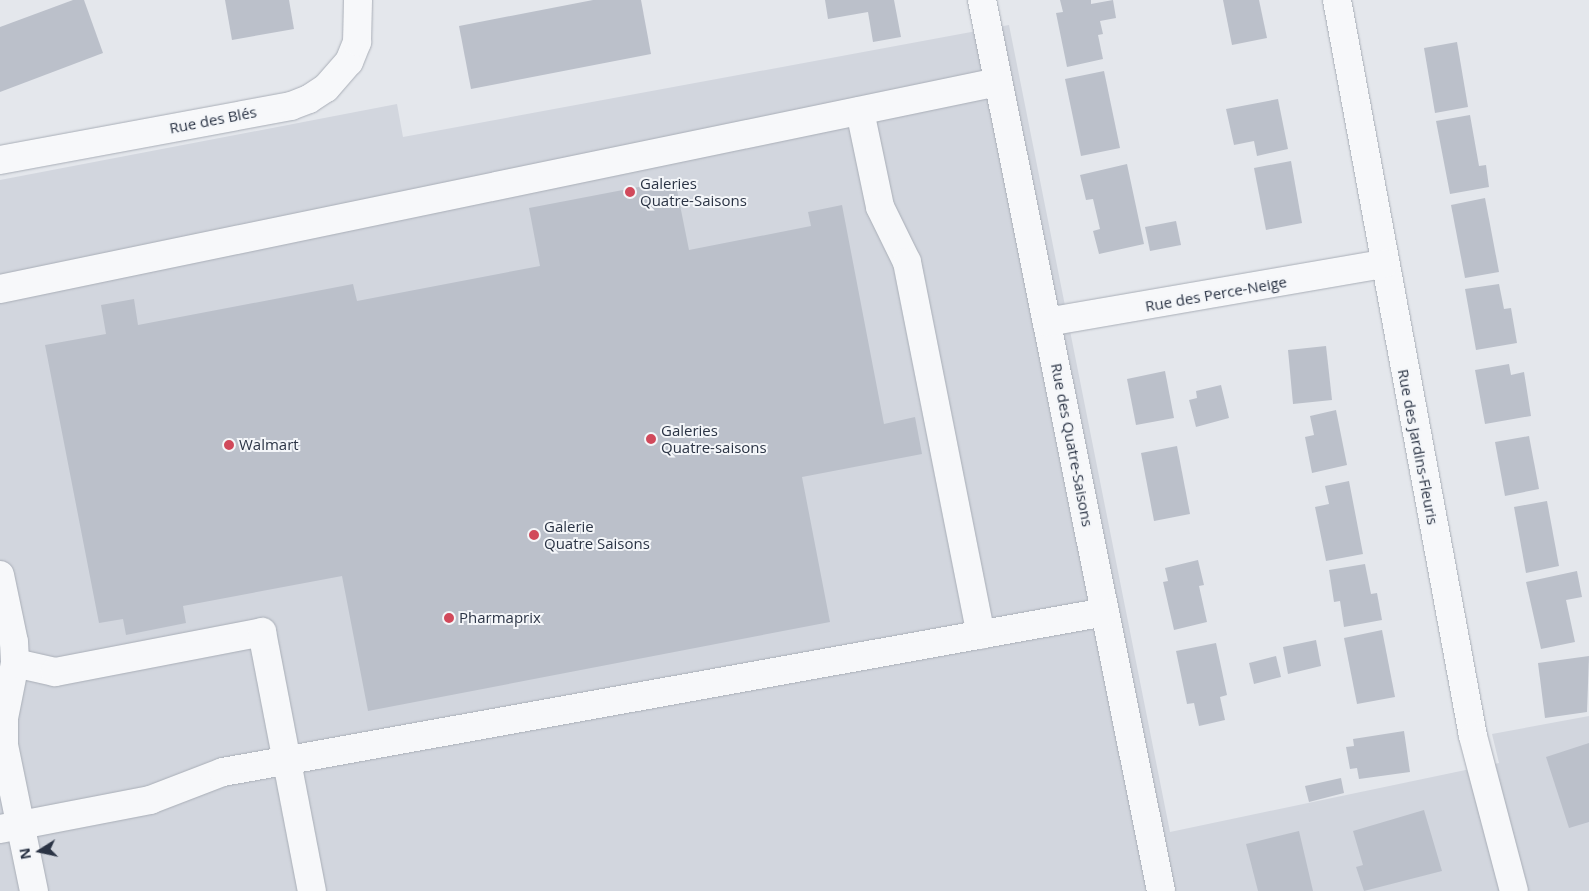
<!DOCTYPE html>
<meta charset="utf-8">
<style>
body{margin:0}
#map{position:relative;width:1589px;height:891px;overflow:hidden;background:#e4e7ec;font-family:"Open Sans",sans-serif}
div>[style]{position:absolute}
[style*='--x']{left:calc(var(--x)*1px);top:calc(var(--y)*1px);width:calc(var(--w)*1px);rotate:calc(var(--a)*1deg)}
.built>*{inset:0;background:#d2d6de}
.building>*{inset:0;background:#bbc0ca}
.roads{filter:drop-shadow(0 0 1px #a9aeb7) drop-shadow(0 0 1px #a9aeb7)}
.minor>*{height:28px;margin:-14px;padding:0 14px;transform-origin:14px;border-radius:14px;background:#f7f8fa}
.dots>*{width:14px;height:14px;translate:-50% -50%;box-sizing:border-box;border:2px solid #f4f6f9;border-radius:50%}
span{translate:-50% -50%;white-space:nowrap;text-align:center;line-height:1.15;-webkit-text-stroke:4px #f4f6f9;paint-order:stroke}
.street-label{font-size:15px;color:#2b3445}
.poi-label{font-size:15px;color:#2b3445}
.left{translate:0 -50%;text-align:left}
.north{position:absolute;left:15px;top:826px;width:50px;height:50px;-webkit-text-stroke:4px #f4f6f9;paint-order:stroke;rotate:260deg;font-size:14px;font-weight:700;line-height:20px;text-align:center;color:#2b3445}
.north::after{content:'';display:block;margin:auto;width:18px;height:22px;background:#2b3445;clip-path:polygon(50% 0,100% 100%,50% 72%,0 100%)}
</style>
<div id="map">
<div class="built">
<i style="clip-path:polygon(1009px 25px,1170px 832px,1499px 763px,1492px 734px,1589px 716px,1589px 891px,0 891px,0 180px,397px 104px,403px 137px)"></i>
</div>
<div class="building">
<i style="clip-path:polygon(73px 0,84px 0,103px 53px,0 92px,0 27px)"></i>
<i style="clip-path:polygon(225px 0,289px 0,294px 29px,232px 40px)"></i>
<i style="clip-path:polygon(593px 0,641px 0,651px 54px,471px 89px,459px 26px)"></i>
<i style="clip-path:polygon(825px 0,894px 0,901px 37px,873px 42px,868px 12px,828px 19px)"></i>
<i style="clip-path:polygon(1060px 0,1091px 0,1091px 4px,1113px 0,1116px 18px,1100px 21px,1103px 34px,1098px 35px,1103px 59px,1067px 67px,1056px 13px,1063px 12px)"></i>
<i style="clip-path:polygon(1223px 0,1259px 0,1267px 38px,1232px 45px)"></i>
<i style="clip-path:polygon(1457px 42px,1468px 107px,1435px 113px,1424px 48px)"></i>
<i style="clip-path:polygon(1104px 71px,1120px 148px,1081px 156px,1065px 79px)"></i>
<i style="clip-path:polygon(1278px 99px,1288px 149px,1257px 156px,1254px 141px,1234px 145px,1226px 109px)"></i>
<i style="clip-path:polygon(1470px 115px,1479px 166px,1486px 165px,1489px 187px,1450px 194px,1436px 121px)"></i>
<i style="clip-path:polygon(1291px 161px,1302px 223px,1266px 230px,1254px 168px)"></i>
<i style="clip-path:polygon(1127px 164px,1144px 244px,1099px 254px,1093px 231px,1100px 229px,1093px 199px,1086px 200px,1080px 175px)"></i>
<i style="clip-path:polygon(675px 180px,689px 250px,811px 226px,808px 212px,842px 205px,884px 424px,915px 417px,922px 454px,802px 477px,830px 622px,368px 711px,342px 576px,183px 606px,186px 623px,126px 635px,123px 619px,99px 623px,45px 345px,106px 334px,101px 305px,134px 299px,138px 325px,353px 284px,357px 301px,540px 266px,529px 208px)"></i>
<i style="clip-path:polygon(1485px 198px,1499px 272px,1465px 278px,1451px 205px)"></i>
<i style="clip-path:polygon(1176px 221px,1181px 245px,1150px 251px,1145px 227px)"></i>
<i style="clip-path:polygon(1499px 284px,1504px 309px,1511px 308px,1517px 343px,1476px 350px,1465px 289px)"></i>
<i style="clip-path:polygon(1326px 346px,1332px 400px,1293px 404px,1288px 350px)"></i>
<i style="clip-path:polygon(1509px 364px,1511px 375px,1524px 372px,1531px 416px,1485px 424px,1475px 370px)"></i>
<i style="clip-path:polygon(1165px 371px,1174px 418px,1136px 425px,1127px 379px)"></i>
<i style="clip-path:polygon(1221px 385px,1229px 418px,1196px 427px,1189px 400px,1197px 398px,1196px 391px)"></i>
<i style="clip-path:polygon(1336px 410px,1347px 465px,1312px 473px,1305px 437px,1314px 435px,1310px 416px)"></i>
<i style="clip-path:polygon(1529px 436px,1539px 489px,1505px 496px,1495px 442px)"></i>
<i style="clip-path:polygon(1177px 446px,1190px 514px,1154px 521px,1141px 453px)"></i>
<i style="clip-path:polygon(1349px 481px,1363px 554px,1326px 561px,1315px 507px,1329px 504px,1325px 486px)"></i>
<i style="clip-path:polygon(1547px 501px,1559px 566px,1526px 573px,1514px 507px)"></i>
<i style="clip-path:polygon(1198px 560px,1204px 585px,1199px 586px,1207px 622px,1174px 630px,1163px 582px,1168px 581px,1165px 568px)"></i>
<i style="clip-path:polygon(1365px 564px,1371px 594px,1377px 593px,1382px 620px,1344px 627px,1340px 601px,1334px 602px,1329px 570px)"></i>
<i style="clip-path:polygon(1577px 571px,1582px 597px,1566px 600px,1575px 642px,1541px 649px,1526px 582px)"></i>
<i style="clip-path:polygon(1382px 630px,1395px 697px,1357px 704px,1344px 638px)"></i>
<i style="clip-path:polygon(1316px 640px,1321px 666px,1288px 674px,1283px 647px)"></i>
<i style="clip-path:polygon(1216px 643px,1227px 695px,1220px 697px,1225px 720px,1199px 726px,1194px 703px,1187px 704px,1176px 651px)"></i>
<i style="clip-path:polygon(1276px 656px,1281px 677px,1254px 684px,1249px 663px)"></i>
<i style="clip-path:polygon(1589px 656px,1587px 712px,1545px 718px,1538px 663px)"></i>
<i style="clip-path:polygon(1404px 731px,1410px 772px,1359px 779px,1357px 768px,1350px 769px,1346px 747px,1354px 746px,1353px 739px)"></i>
<i style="clip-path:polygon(1589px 743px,1589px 822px,1569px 828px,1546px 757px)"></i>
<i style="clip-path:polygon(1341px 778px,1344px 793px,1309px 802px,1305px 786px)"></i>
<i style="clip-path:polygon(1424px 810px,1442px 871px,1364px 891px,1356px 867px,1363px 865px,1353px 831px)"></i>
<i style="clip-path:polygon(1299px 831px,1313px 891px,1258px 891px,1246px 844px)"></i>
</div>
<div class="roads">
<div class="minor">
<i style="--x:982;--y:0;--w:909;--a:78.64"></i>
<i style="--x:1337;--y:0;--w:748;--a:79.53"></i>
<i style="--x:1473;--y:736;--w:160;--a:75.2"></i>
<i style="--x:860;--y:111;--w:98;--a:78.2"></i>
<i style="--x:880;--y:207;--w:61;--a:63.9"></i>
<i style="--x:907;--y:262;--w:380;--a:78.8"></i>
<i style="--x:0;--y:160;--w:296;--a:-10.5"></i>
<i style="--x:291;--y:106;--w:19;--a:-21"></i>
<i style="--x:309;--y:99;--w:20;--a:-33"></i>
<i style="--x:326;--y:88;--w:35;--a:-49"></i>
<i style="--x:349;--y:62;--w:22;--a:-68"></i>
<i style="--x:357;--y:42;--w:42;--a:-88.6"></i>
<i style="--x:0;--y:289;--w:1019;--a:-11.72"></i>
<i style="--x:1047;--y:322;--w:342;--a:-9.8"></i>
<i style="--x:0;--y:575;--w:68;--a:78.2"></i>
<i style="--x:14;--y:642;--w:21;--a:87"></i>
<i style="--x:15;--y:663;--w:56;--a:101.3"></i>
<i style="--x:4;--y:718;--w:27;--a:90"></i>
<i style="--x:4;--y:745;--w:149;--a:78.4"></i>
<i style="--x:15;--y:663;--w:41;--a:12.7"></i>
<i style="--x:55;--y:672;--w:211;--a:-10.9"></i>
<i style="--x:262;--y:632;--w:264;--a:79.1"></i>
<i style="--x:0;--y:829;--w:153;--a:-10.9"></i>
<i style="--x:150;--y:800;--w:78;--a:-21"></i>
<i style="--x:223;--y:772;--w:896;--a:-10.28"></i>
</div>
</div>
<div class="dots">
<i style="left:630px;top:192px;background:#d1495b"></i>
<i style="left:651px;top:439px;background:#d1495b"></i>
<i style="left:229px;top:445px;background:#d1495b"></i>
<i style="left:534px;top:535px;background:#d1495b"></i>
<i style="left:449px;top:618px;background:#d1495b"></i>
</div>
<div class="street-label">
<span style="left:213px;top:120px;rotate:-11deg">Rue des Blés</span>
<span style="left:1216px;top:294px;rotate:-10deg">Rue des Perce-Neige</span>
<span style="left:1072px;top:445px;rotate:79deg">Rue des Quatre-Saisons</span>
<span style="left:1418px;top:447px;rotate:79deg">Rue des Jardins-Fleuris</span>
</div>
<div class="poi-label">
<span class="left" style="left:640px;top:192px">Galeries<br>Quatre-Saisons</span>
<span class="left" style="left:661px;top:439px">Galeries<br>Quatre-saisons</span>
<span class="left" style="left:239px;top:445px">Walmart</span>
<span class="left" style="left:544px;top:535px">Galerie<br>Quatre Saisons</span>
<span class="left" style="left:459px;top:618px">Pharmaprix</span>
</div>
<div class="north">N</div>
</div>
